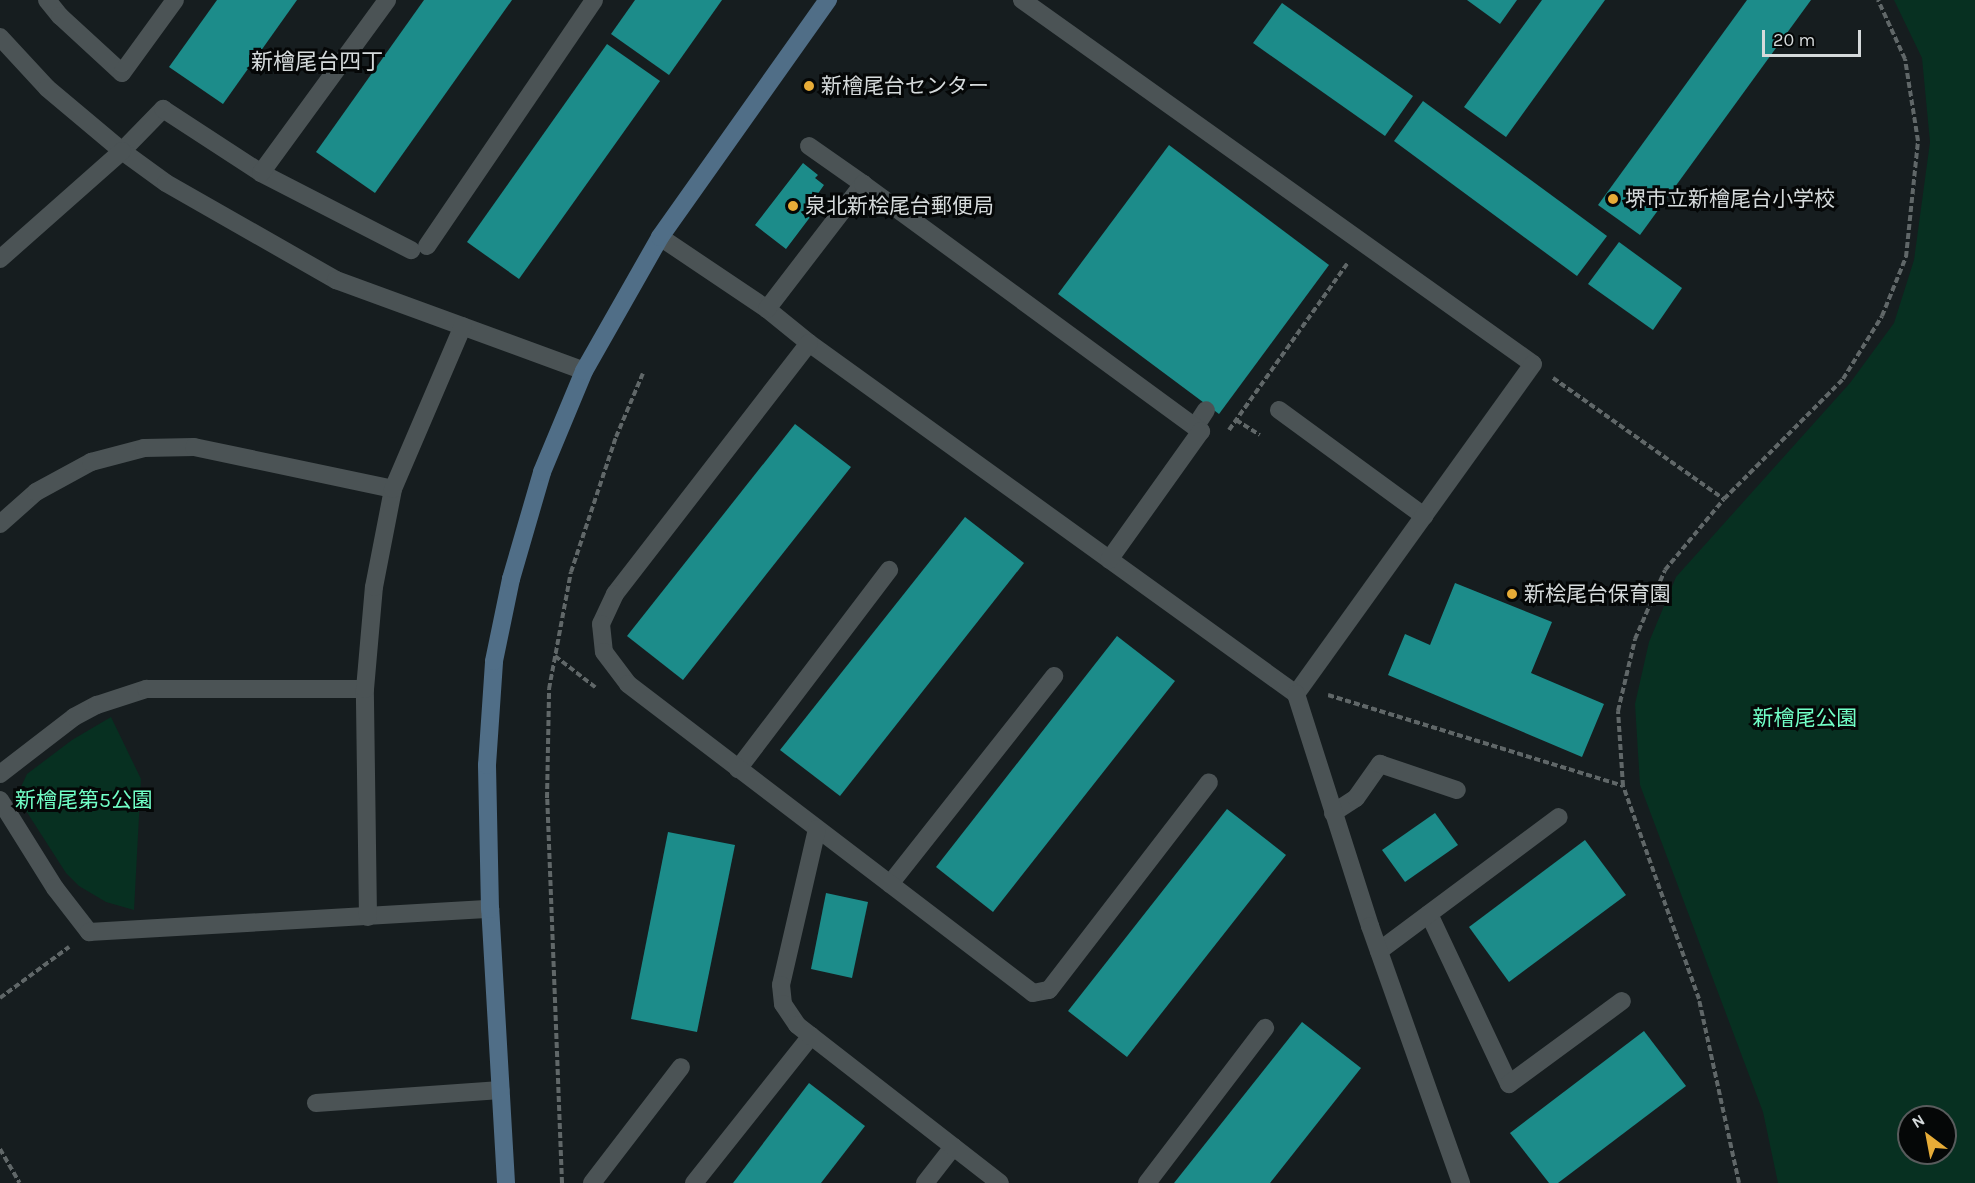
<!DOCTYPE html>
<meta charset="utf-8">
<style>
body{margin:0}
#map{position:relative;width:1975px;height:1183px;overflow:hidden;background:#161d1f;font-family:Karla,"Noto Sans JP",sans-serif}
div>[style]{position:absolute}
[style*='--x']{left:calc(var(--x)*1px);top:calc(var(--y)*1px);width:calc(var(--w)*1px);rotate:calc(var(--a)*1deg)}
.green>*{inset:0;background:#073021}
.building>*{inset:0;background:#1c8c8a}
.path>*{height:4px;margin-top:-2px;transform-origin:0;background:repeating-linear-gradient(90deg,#606768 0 6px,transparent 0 9px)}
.lane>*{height:18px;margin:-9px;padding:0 9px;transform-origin:9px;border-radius:9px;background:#4b5355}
.street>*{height:18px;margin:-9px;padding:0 9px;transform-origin:9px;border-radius:9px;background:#4b5355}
.secondary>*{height:18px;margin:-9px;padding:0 9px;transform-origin:9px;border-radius:9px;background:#506e87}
.dots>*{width:16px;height:16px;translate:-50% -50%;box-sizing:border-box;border:3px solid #050707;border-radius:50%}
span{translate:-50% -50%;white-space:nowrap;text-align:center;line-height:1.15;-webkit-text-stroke:6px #050707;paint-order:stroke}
.poi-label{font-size:21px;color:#d5dadb}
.left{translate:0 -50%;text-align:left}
.park-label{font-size:21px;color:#71ffc7}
.neighbourhood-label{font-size:22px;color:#d5dadb}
.north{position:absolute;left:1897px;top:1105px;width:60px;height:60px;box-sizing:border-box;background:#050707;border:2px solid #585b5c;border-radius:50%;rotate:328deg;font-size:16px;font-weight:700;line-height:24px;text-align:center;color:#d5dadb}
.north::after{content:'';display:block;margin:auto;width:21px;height:27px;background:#e7ac37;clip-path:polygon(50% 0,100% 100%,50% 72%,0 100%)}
.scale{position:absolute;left:1762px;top:30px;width:99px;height:27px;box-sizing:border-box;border:3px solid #d5dadb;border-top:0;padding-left:8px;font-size:18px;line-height:21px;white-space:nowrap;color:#d5dadb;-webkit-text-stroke:4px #050707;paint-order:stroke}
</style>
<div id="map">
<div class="green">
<i style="clip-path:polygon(evenodd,1894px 0,1975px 0,1975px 1183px,1778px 1183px,1763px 1112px,1640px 785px,1635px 704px,1649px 642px,1676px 577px,1850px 383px,1894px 323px,1914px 260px,1930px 142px,1922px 58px,1894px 0,1909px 1117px,1945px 1117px,1945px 1153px,1909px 1153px,1909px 1117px)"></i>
<i style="clip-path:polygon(111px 717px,141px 779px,134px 910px,106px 902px,79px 886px,66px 873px,21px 803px,19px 791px,27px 774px,72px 740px)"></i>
</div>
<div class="building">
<i style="clip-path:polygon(217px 0,297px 0,223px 104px,169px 67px)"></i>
<i style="clip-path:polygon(424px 0,512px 0,375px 193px,316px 152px)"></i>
<i style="clip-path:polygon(635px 0,722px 0,669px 75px,611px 34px)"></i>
<i style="clip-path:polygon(1467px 0,1517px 0,1500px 24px)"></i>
<i style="clip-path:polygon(1542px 0,1605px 0,1506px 137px,1464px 107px)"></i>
<i style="clip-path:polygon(1747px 0,1811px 0,1640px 235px,1598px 205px)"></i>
<i style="clip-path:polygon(1282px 3px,1413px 96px,1385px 136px,1253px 43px)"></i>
<i style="clip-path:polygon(607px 44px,660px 81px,519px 279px,467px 242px)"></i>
<i style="clip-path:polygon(1423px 101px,1607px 236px,1577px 276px,1394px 141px)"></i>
<i style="clip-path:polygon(1169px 145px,1329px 265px,1219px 414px,1058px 294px)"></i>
<i style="clip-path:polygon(803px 163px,818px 175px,815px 178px,824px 185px,817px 195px,823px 200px,786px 249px,755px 225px)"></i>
<i style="clip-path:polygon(1619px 242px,1682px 288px,1653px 330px,1588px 284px)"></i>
<i style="clip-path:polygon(795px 424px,851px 467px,683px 680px,627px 636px)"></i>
<i style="clip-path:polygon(965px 517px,1024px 563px,840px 796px,780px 750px)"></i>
<i style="clip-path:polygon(1455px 583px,1552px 622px,1531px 673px,1604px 704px,1582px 757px,1388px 675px,1405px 634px,1430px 645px)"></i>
<i style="clip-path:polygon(1117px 636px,1175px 681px,993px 912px,936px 867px)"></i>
<i style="clip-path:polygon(1227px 809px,1286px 855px,1127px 1057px,1068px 1011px)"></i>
<i style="clip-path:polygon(1435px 813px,1458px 845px,1405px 882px,1382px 850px)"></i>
<i style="clip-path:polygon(668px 832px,735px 845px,697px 1032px,631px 1019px)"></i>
<i style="clip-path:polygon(1585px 840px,1626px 895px,1509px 982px,1469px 927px)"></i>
<i style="clip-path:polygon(826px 893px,868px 902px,852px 978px,811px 969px)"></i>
<i style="clip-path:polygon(1302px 1022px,1361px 1068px,1270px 1183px,1174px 1183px)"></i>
<i style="clip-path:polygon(1644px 1031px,1686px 1086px,1558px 1183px,1549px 1183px,1510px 1133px)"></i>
<i style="clip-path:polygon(809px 1083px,865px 1126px,821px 1183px,733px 1183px)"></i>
</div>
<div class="path">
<i style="--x:1553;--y:378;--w:209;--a:35.3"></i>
<i style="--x:1236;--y:420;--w:28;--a:32"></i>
<i style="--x:1229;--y:430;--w:204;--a:-54.6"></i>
<i style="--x:555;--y:656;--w:51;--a:37.8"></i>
<i style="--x:1328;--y:695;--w:309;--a:17.1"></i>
<i style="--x:0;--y:998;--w:86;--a:-36.5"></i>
<i style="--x:0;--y:1149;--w:39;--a:60"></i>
<i style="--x:562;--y:1183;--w:385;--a:-92.2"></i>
<i style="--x:547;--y:798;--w:109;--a:-88.9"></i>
<i style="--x:549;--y:689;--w:119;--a:-79.4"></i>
<i style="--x:571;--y:572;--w:142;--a:-71.6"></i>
<i style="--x:616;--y:437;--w:69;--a:-67.1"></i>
<i style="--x:1739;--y:1183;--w:188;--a:-102.3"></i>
<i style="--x:1699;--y:999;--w:226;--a:-109.6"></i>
<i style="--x:1623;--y:786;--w:75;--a:-93.8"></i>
<i style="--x:1618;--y:711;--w:74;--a:-76.7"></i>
<i style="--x:1635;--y:639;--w:75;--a:-66.5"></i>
<i style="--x:1665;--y:570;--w:92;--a:-50.3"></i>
<i style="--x:1724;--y:499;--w:169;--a:-45.2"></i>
<i style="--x:1843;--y:379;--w:74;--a:-58.2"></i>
<i style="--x:1882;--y:316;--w:64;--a:-67.9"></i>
<i style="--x:1906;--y:257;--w:117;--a:-84.1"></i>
<i style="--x:1918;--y:141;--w:83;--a:-99"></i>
<i style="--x:1905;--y:59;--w:65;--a:-114.6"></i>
</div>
<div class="lane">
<i style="--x:47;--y:0;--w:21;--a:51"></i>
<i style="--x:60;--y:16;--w:84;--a:42.6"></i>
<i style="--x:122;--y:73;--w:90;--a:-54"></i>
<i style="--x:122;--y:151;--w:59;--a:-45.7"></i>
<i style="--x:163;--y:109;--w:117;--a:33.1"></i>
<i style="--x:261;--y:173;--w:169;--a:27.2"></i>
<i style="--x:261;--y:173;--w:214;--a:-53.9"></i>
<i style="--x:427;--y:246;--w:297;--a:-55.8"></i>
<i style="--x:1279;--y:410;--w:180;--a:36.2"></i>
<i style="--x:1195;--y:427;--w:20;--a:-57"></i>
<i style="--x:738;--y:769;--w:250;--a:-52.8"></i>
<i style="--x:1333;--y:813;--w:27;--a:-33"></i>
<i style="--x:1356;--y:798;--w:42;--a:-54.8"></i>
<i style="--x:1380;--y:764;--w:81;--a:18.7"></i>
<i style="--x:890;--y:884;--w:265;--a:-51.7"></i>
<i style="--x:1429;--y:914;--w:188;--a:64.8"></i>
<i style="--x:1509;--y:1084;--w:140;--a:-36.3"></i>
<i style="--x:1379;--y:951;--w:224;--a:-36.7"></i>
<i style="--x:1033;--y:993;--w:16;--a:-11"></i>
<i style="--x:1049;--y:990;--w:262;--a:-52.4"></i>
<i style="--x:592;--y:1183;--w:146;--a:-52.5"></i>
<i style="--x:694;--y:1183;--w:188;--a:-51.5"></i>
<i style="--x:925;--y:1183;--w:46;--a:-52.1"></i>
<i style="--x:1147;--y:1183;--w:195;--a:-52.7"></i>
</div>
<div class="street">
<i style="--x:1022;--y:0;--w:627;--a:35.46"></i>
<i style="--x:1533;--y:364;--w:406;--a:125.7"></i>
<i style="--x:0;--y:37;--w:69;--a:47.3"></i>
<i style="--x:47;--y:88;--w:98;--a:40"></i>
<i style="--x:122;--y:151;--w:54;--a:36"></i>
<i style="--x:166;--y:183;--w:196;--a:29.7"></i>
<i style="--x:336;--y:280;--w:264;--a:20.1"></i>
<i style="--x:809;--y:146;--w:66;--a:35.1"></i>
<i style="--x:660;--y:237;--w:129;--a:33.9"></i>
<i style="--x:767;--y:309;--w:54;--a:39"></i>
<i style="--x:809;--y:343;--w:600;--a:35.78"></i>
<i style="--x:1296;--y:694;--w:244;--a:72.3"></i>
<i style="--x:1370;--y:926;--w:273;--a:70.5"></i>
<i style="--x:0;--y:259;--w:163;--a:-41.5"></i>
<i style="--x:767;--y:309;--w:158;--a:-52.5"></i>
<i style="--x:863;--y:184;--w:419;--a:36.2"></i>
<i style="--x:1201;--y:431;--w:158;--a:125.5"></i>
<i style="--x:809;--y:343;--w:317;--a:127.7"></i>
<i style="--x:615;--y:594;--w:33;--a:115"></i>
<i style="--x:601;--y:624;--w:28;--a:84"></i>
<i style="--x:604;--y:652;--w:40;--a:53"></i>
<i style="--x:628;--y:684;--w:509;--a:37.34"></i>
<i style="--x:0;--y:524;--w:48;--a:-41.6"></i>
<i style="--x:36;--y:492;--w:63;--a:-28.6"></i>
<i style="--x:91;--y:462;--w:55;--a:-14.8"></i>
<i style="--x:144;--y:448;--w:50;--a:-1.1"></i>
<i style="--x:194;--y:447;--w:203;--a:11.9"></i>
<i style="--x:0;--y:774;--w:93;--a:-37.6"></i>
<i style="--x:74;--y:717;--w:26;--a:-28"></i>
<i style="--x:97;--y:705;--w:52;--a:-18.1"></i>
<i style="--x:146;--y:689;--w:219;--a:0"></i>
<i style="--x:0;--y:800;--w:104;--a:58"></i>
<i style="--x:55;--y:888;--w:56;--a:52.3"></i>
<i style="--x:89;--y:932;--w:402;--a:-3.3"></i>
<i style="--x:817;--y:829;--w:160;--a:103"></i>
<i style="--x:781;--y:985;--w:19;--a:84"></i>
<i style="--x:783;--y:1004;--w:25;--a:56"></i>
<i style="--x:797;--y:1025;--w:257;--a:37.9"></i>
<i style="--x:368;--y:917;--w:228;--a:-90.8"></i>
<i style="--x:365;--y:689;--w:102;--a:-85"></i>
<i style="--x:374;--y:587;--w:100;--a:-79"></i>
<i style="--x:393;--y:489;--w:177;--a:-66.8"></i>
<i style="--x:316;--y:1103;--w:185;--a:-4"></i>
</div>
<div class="secondary">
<i style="--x:506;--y:1183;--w:274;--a:-93.3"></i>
<i style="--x:490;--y:909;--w:144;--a:-91.2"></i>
<i style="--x:487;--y:765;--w:104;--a:-86.1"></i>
<i style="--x:494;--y:661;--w:84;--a:-78.3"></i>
<i style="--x:511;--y:579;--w:111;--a:-73.8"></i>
<i style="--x:542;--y:472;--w:109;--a:-67.4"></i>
<i style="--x:584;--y:371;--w:154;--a:-60.4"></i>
<i style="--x:660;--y:237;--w:291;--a:-54.7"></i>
</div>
<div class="dots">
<i style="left:809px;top:86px;background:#e7ac37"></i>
<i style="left:1613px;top:199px;background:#e7ac37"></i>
<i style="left:793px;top:206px;background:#e7ac37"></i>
<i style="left:1512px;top:594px;background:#e7ac37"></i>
</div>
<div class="poi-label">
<span class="left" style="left:821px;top:86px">新檜尾台センター</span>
<span class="left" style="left:1625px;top:199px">堺市立新檜尾台小学校</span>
<span class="left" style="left:805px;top:206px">泉北新桧尾台郵便局</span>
<span class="left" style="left:1524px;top:594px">新桧尾台保育園</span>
</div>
<div class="park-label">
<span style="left:1805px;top:718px">新檜尾公園</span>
<span style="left:84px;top:800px">新檜尾第5公園</span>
</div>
<div class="neighbourhood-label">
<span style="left:317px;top:63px">新檜尾台四丁</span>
</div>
<div class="north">N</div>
<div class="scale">20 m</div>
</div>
